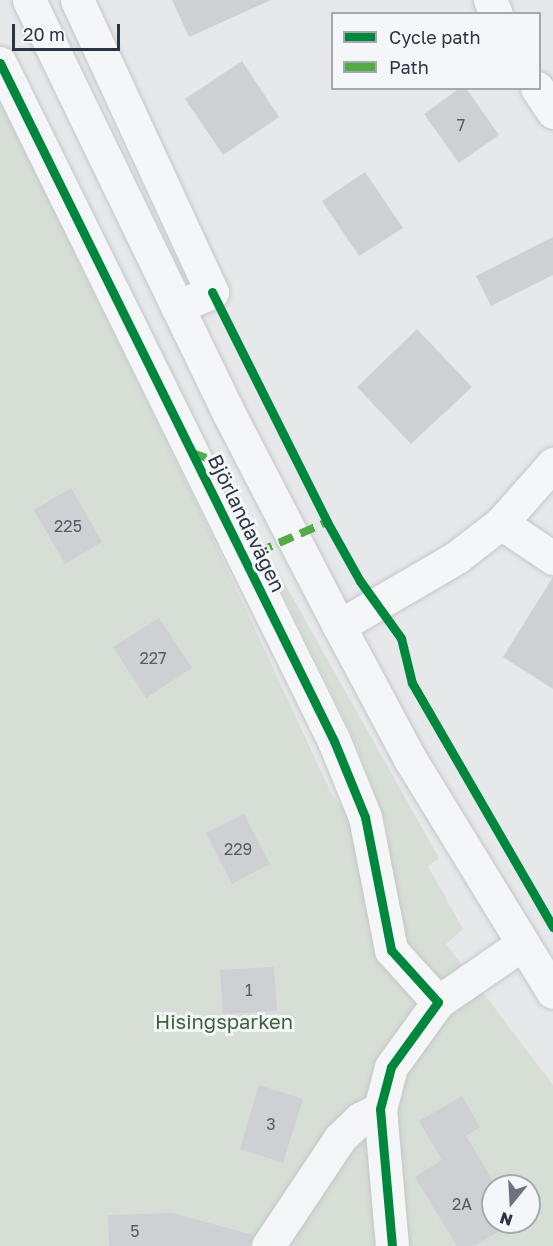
<!DOCTYPE html>
<meta charset="utf-8">
<style>
body{margin:0}
#map{position:relative;width:553px;height:1246px;overflow:hidden;background:#e6e8ea;font-family:"Golos Text",sans-serif}
div>[style]{position:absolute}
[style*='--x']{left:calc(var(--x)*1px);top:calc(var(--y)*1px);width:calc(var(--w)*1px);rotate:calc(var(--a)*1deg)}
.green>*{inset:0;background:#d6ded6}
.building>*{inset:0;background:#ced0d3}
.roads{filter:drop-shadow(0 0 2px #c4c6c8) drop-shadow(0 0 2px #c4c6c8)}
.minor>*{height:33px;margin:-16.5px;padding:0 16.5px;transform-origin:16.5px;border-radius:16.5px;background:#f5f6f7}
.tertiary>*{height:33px;margin:-16.5px;padding:0 16.5px;transform-origin:16.5px;border-radius:16.5px;background:#f5f6f7}
.quiet>*{height:8px;margin-top:-4px;transform-origin:0;background:repeating-linear-gradient(90deg,#54ac47 0 15px,transparent 0 23px)}
.cycleway>*{height:9px;margin:-4.5px;padding:0 4.5px;transform-origin:4.5px;border-radius:4.5px;background:#00873e}
span{translate:-50% -50%;white-space:nowrap;text-align:center;line-height:1.15;-webkit-text-stroke:6px #f4f6f9;paint-order:stroke}
.number-label{font-size:16px;color:#545c69}
.number-label span{-webkit-text-stroke-width:0}
.street-label{font-size:20px;color:#2b3445}
.park-label{font-size:20px;color:#3f6138}
.legend{position:absolute;left:331px;top:12px;width:210px;height:78px;box-sizing:border-box;background:#f4f6f9;border:2px solid #a4a8b1;margin:0;padding:8px 10px;list-style:none;font-size:18px;color:#2b3445}
.legend li{display:flex;align-items:center;gap:12px;height:30px}
.legend b{width:30px;border:2px solid #a4a8b1}
.north{position:absolute;left:481px;top:1174px;width:60px;height:60px;box-sizing:border-box;background:#f4f6f9;border:2px solid #a4a8b1;border-radius:50%;rotate:198deg;font-size:16px;font-weight:700;line-height:24px;text-align:center;color:#2b3445}
.north::after{content:'';display:block;margin:auto;width:21px;height:27px;background:#6c737f;clip-path:polygon(50% 0,100% 100%,50% 72%,0 100%)}
.scale{position:absolute;left:12px;top:24px;width:108px;height:27px;box-sizing:border-box;border:3px solid #2b3445;border-top:0;padding-left:8px;font-size:18px;line-height:21px;white-space:nowrap;color:#2b3445;-webkit-text-stroke:4px #f4f6f9;paint-order:stroke}
</style>
<div id="map">
<div class="green">
<i style="clip-path:polygon(evenodd,0 101px,197px 504px,331px 793px,392px 873px,387px 828px,354px 738px,267px 562px,272px 561px,439px 858px,428px 866px,463px 929px,446px 944px,553px 1085px,553px 1246px,0 1246px,0 101px,493px 1186px,529px 1186px,529px 1222px,493px 1222px,493px 1186px)"></i>
</div>
<div class="building">
<i style="clip-path:polygon(172px 0,271px 0,189px 37px)"></i>
<i style="clip-path:polygon(242px 61px,279px 117px,223px 155px,185px 99px)"></i>
<i style="clip-path:polygon(460px 88px,466px 88px,499px 135px,459px 163px,424px 114px)"></i>
<i style="clip-path:polygon(365px 172px,403px 228px,359px 256px,322px 201px)"></i>
<i style="clip-path:polygon(553px 237px,553px 275px,491px 306px,476px 276px)"></i>
<i style="clip-path:polygon(417px 329px,472px 387px,411px 444px,357px 387px)"></i>
<i style="clip-path:polygon(71px 488px,102px 542px,65px 564px,34px 510px)"></i>
<i style="clip-path:polygon(553px 577px,553px 689px,503px 657px)"></i>
<i style="clip-path:polygon(159px 618px,192px 668px,146px 698px,113px 647px)"></i>
<i style="clip-path:polygon(244px 814px,270px 864px,232px 884px,206px 833px)"></i>
<i style="clip-path:polygon(274px 967px,277px 1011px,223px 1014px,220px 970px)"></i>
<i style="clip-path:polygon(259px 1085px,303px 1099px,283px 1163px,240px 1149px)"></i>
<i style="clip-path:polygon(462px 1096px,480px 1127px,466px 1136px,496px 1186px,493px 1222px,514px 1222px,474px 1246px,457px 1246px,415px 1177px,442px 1160px,419px 1121px)"></i>
<i style="clip-path:polygon(172px 1213px,253px 1235px,249px 1246px,109px 1246px,108px 1215px)"></i>
</div>
<div class="roads">
<div class="minor">
<i style="--x:77;--y:0;--w:322;--a:65.2"></i>
<i style="--x:212;--y:292;--w:38;--a:157"></i>
<i style="--x:490;--y:0;--w:15;--a:67"></i>
<i style="--x:0;--y:63;--w:756;--a:63.77"></i>
<i style="--x:334;--y:741;--w:82;--a:67.8"></i>
<i style="--x:365;--y:817;--w:136;--a:78.9"></i>
<i style="--x:391;--y:950;--w:70;--a:47.9"></i>
<i style="--x:537;--y:88;--w:29;--a:56"></i>
<i style="--x:501;--y:523;--w:63;--a:33.9"></i>
<i style="--x:339;--y:626;--w:137;--a:-30.3"></i>
<i style="--x:457;--y:557;--w:56;--a:-37.7"></i>
<i style="--x:501;--y:523;--w:79;--a:-48.6"></i>
<i style="--x:268;--y:1246;--w:130;--a:-56.3"></i>
<i style="--x:340;--y:1138;--w:28;--a:-44"></i>
<i style="--x:360;--y:1119;--w:22;--a:-27"></i>
<i style="--x:392;--y:1246;--w:138;--a:-95"></i>
<i style="--x:380;--y:1109;--w:43;--a:-75.3"></i>
<i style="--x:391;--y:1067;--w:80;--a:-54.1"></i>
<i style="--x:438;--y:1002;--w:102;--a:-34.6"></i>
</div>
<div class="tertiary">
<i style="--x:29;--y:0;--w:455;--a:64.2"></i>
<i style="--x:227;--y:410;--w:243;--a:62.6"></i>
<i style="--x:339;--y:626;--w:151;--a:61.9"></i>
<i style="--x:410;--y:759;--w:273;--a:58.5"></i>
</div>
</div>
<div class="quiet">
<i style="--x:192;--y:453;--w:21;--a:19"></i>
<i style="--x:212;--y:460;--w:103;--a:63.4"></i>
<i style="--x:258;--y:552;--w:75;--a:-23.5"></i>
</div>
<div class="cycleway">
<i style="--x:0;--y:63;--w:756;--a:63.77"></i>
<i style="--x:334;--y:741;--w:82;--a:67.8"></i>
<i style="--x:365;--y:817;--w:136;--a:78.9"></i>
<i style="--x:391;--y:950;--w:70;--a:47.9"></i>
<i style="--x:438;--y:1002;--w:80;--a:125.9"></i>
<i style="--x:391;--y:1067;--w:43;--a:104.7"></i>
<i style="--x:380;--y:1109;--w:138;--a:85"></i>
<i style="--x:212;--y:292;--w:257;--a:63.4"></i>
<i style="--x:327;--y:522;--w:68;--a:60.8"></i>
<i style="--x:360;--y:581;--w:70;--a:54.3"></i>
<i style="--x:401;--y:638;--w:46;--a:76.3"></i>
<i style="--x:412;--y:683;--w:282;--a:60"></i>
</div>
<div class="number-label">
<span style="left:461px;top:125px">7</span>
<span style="left:68px;top:526px">225</span>
<span style="left:153px;top:658px">227</span>
<span style="left:238px;top:849px">229</span>
<span style="left:249px;top:990px">1</span>
<span style="left:271px;top:1124px">3</span>
<span style="left:462px;top:1204px">2A</span>
<span style="left:135px;top:1231px">5</span>
</div>
<div class="street-label">
<span style="left:247px;top:523px;rotate:64deg">Björlandavägen</span>
</div>
<div class="park-label">
<span style="left:224px;top:1021px">Hisingsparken</span>
</div>
<ul class="legend">
<li><b style="height:8px;background:#00873e"></b>Cycle path</li>
<li><b style="height:8px;background:#54ac47"></b>Path</li>
</ul>
<div class="north">N</div>
<div class="scale">20 m</div>
</div>
